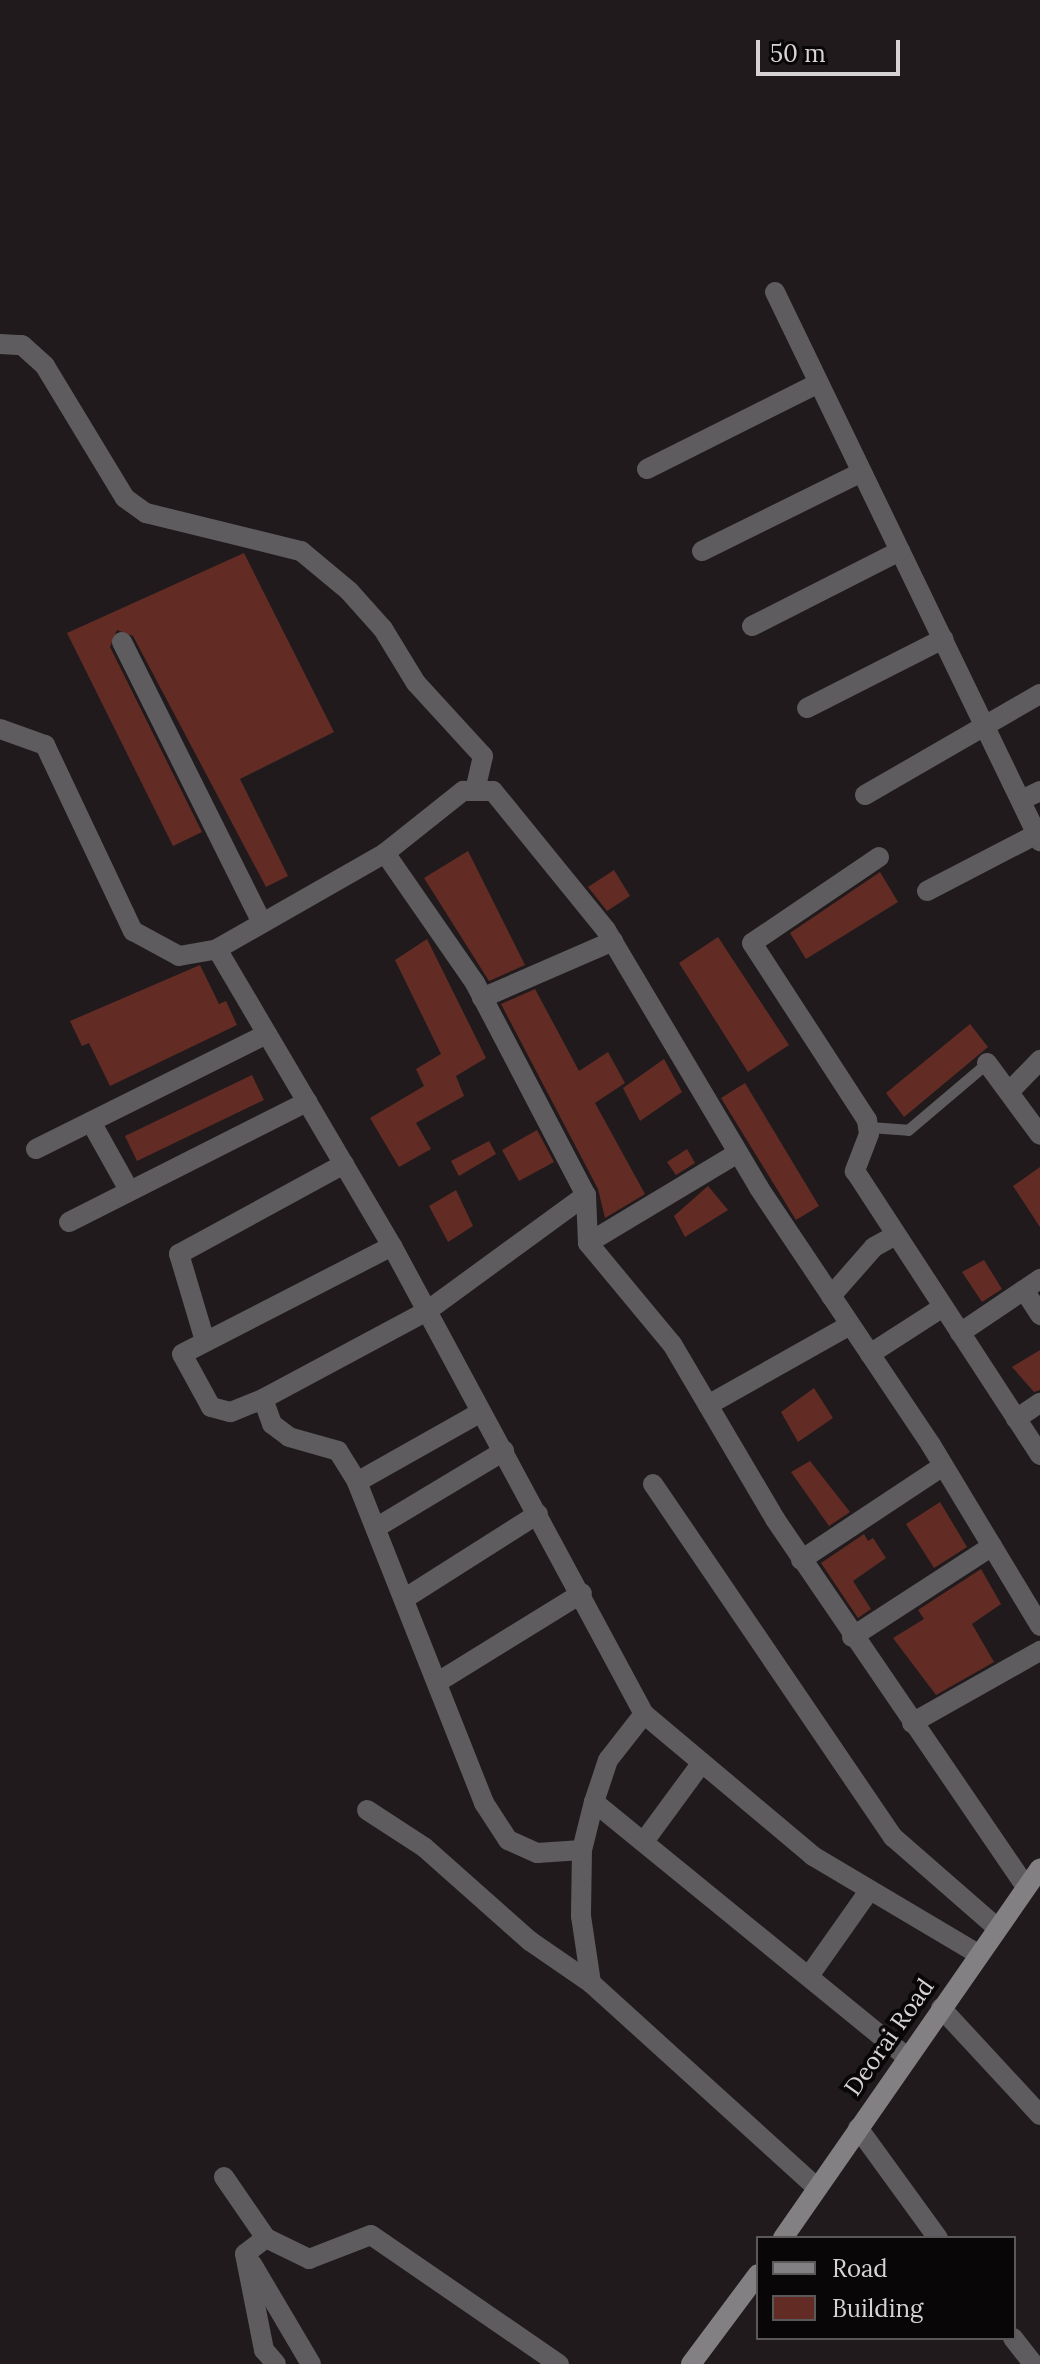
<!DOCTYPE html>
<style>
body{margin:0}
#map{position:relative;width:1040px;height:2364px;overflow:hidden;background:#201a1c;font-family:Lora,serif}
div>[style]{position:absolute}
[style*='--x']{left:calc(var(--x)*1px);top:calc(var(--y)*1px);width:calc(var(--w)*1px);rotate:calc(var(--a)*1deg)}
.building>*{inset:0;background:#622c25}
.lane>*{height:11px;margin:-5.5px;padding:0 5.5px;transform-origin:5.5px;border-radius:5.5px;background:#5e5c5e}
.street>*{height:20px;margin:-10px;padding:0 10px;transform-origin:10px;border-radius:10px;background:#5e5c5e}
.secondary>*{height:20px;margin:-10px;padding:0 10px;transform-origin:10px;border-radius:10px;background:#838083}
span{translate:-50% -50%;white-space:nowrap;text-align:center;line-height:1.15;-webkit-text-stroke:8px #080607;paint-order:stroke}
.street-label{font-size:24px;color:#d7d3d4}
.legend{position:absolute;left:756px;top:2236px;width:260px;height:104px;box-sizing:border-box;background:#080607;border:2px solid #5b5859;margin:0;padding:10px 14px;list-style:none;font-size:24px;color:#d7d3d4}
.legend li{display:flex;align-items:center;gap:16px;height:40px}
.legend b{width:40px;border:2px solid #5b5859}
.scale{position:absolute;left:756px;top:40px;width:144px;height:36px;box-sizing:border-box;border:4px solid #d7d3d4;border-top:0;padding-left:10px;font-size:24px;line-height:28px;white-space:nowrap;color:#d7d3d4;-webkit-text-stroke:6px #080607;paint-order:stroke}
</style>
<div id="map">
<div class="building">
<i style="clip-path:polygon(244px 553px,334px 732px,240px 779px,288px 876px,266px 887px,133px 636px,117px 630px,110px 647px,202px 832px,173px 846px,67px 633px)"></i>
<i style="clip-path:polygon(468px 851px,525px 965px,489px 981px,424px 878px)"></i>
<i style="clip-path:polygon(614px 870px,630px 896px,607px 911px,588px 887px)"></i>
<i style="clip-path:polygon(880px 872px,898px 902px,806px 959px,790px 933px)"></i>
<i style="clip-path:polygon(718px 937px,789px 1045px,748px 1072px,679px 963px)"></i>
<i style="clip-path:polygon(427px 939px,486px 1058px,456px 1076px,464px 1096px,416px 1123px,431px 1149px,399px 1167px,370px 1118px,424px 1086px,416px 1069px,441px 1054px,395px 960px)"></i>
<i style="clip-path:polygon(200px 965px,219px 1004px,226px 1001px,237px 1025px,110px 1086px,89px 1043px,82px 1046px,70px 1021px)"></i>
<i style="clip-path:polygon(535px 989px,579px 1071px,608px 1052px,625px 1083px,595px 1103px,645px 1194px,605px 1218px,598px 1189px,501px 1004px)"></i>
<i style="clip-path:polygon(970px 1024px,988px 1047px,904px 1117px,886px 1093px)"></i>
<i style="clip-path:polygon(664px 1059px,682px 1092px,640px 1121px,623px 1088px)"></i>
<i style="clip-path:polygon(252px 1075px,264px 1100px,137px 1161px,125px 1136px)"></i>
<i style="clip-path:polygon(745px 1083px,819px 1206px,796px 1220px,721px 1098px)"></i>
<i style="clip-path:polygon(537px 1130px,554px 1162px,519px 1181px,502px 1150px)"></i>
<i style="clip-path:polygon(489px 1141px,496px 1154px,459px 1176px,451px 1161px)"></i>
<i style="clip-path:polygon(687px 1149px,695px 1163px,676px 1175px,667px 1162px)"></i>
<i style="clip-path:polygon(1040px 1167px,1040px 1227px,1013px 1186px)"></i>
<i style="clip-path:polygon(708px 1186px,728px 1210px,685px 1237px,674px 1216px)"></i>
<i style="clip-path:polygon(456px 1190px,473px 1226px,448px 1242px,429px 1206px)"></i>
<i style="clip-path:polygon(984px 1260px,1002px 1289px,982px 1302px,962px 1272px)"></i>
<i style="clip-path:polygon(1040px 1350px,1040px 1390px,1034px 1392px,1012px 1367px)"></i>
<i style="clip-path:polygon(814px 1388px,833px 1418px,798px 1442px,781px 1412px)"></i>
<i style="clip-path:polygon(810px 1461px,850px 1512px,829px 1526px,791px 1472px)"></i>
<i style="clip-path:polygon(940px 1502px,967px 1547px,934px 1568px,906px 1524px)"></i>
<i style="clip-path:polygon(864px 1534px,868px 1541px,873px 1538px,886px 1558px,853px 1581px,871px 1609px,858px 1618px,821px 1563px)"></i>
<i style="clip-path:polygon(981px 1569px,1001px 1604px,972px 1624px,994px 1662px,936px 1695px,893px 1638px,924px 1619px,918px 1610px)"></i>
</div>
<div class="lane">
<i style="--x:869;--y:1127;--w:39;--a:4"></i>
<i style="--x:908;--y:1130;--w:104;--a:-40.3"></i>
</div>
<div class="street">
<i style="--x:775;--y:292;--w:610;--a:64.23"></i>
<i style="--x:0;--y:344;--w:22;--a:3"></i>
<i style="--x:22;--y:345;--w:31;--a:42"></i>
<i style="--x:45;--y:366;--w:154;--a:58.8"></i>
<i style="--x:125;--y:498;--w:26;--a:36"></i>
<i style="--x:146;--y:513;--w:160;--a:13.8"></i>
<i style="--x:301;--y:551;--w:62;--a:39.8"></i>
<i style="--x:349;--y:591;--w:51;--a:48.2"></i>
<i style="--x:383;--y:629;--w:63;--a:58.6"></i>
<i style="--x:416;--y:683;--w:99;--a:47.5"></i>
<i style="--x:483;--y:756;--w:31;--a:103"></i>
<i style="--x:647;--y:469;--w:192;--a:-26.6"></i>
<i style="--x:702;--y:551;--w:178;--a:-26.3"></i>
<i style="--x:752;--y:626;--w:166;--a:-26.9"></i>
<i style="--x:122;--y:642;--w:314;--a:63.5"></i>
<i style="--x:807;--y:708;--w:153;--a:-26.9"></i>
<i style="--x:0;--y:729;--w:48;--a:19.6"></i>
<i style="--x:45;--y:745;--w:206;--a:64.7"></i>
<i style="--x:133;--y:931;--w:52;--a:28.5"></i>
<i style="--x:179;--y:956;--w:39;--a:-10"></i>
<i style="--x:217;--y:949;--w:193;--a:-29.7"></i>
<i style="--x:385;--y:853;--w:100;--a:-38.5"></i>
<i style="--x:463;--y:791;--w:30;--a:0"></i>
<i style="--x:493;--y:791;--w:179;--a:50.9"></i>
<i style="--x:606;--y:930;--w:300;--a:59.3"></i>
<i style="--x:759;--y:1188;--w:309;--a:56.2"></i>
<i style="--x:931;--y:1445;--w:211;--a:58.9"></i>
<i style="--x:865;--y:795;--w:202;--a:-30"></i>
<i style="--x:1021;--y:800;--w:21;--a:-25"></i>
<i style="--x:385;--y:853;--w:158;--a:55.3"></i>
<i style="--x:475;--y:983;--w:239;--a:62.4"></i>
<i style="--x:586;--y:1195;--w:48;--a:87.6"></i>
<i style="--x:588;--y:1243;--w:131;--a:50.3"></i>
<i style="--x:672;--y:1344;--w:203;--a:59.5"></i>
<i style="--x:775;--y:1519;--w:445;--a:55.7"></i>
<i style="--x:879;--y:857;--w:153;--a:145.9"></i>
<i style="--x:752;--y:943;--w:211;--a:57"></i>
<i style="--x:867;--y:1120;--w:14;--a:82"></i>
<i style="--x:869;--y:1134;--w:40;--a:111"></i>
<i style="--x:855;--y:1171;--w:339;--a:56.9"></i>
<i style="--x:927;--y:891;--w:124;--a:-27.4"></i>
<i style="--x:217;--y:949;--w:345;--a:59.5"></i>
<i style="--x:392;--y:1246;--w:532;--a:61.7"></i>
<i style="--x:644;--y:1714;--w:58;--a:128"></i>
<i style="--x:608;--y:1760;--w:44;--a:108.4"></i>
<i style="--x:594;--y:1802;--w:404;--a:39.2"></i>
<i style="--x:482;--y:998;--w:143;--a:-23.5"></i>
<i style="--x:987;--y:1063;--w:89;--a:53.6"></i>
<i style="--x:1009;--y:1092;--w:45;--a:-45.9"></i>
<i style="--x:91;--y:1122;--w:78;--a:60.8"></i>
<i style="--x:36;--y:1149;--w:258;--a:-26.5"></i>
<i style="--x:586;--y:1195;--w:197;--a:143.9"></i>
<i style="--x:427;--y:1311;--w:186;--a:151.8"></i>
<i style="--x:263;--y:1399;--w:27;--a:70"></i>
<i style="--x:272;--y:1424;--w:21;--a:37"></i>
<i style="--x:289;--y:1437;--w:51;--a:15.9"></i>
<i style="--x:338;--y:1451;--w:36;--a:58"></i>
<i style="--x:357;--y:1482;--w:345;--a:68.4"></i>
<i style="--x:484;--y:1803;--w:44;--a:57"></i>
<i style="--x:508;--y:1840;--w:32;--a:24"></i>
<i style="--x:537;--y:1853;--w:45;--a:-3.8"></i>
<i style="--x:582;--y:1850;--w:66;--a:90.9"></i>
<i style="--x:581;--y:1916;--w:68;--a:81.5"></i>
<i style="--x:69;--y:1222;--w:267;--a:-26.8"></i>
<i style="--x:588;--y:1243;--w:175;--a:-31"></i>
<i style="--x:1024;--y:1290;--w:30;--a:57"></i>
<i style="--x:831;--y:1296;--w:65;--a:-48.7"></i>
<i style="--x:874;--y:1247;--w:25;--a:-29"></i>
<i style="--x:960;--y:1333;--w:97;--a:-34"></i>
<i style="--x:205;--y:1341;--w:91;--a:-106.6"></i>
<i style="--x:179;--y:1254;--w:188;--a:-28.6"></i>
<i style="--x:870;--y:1354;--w:87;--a:-32.8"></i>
<i style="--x:263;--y:1399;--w:35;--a:158"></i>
<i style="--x:230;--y:1412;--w:20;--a:-165"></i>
<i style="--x:211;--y:1407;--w:60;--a:-118.7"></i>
<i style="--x:182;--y:1354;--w:236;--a:-27.2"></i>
<i style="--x:708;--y:1405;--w:163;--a:-29.4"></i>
<i style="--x:1016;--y:1419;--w:29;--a:-34"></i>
<i style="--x:357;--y:1482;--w:142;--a:-29.4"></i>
<i style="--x:653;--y:1484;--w:427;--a:55.8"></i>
<i style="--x:893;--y:1837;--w:135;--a:41.1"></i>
<i style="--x:379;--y:1526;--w:146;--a:-31"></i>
<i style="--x:801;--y:1560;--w:170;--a:-33.5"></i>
<i style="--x:407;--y:1597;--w:155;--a:-32.4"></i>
<i style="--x:852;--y:1637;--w:167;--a:-33"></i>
<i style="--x:438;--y:1682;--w:169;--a:-31.7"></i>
<i style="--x:644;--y:1714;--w:221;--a:40"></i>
<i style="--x:813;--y:1856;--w:192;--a:30.7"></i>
<i style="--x:912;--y:1723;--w:147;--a:-29.4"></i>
<i style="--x:367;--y:1810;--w:68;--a:33"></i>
<i style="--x:424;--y:1847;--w:142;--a:41.6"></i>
<i style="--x:530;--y:1941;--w:74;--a:34.5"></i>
<i style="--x:591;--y:1983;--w:305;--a:42.2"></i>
<i style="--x:645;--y:1840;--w:93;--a:-53.7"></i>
<i style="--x:582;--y:1850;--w:49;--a:-76"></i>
<i style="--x:809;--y:1976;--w:104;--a:-54.8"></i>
<i style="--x:941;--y:2008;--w:146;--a:47.2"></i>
<i style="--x:858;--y:2128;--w:136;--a:54"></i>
<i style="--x:224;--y:2177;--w:74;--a:55.5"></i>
<i style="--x:266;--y:2238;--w:26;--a:143"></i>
<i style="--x:245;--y:2254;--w:98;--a:78.8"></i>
<i style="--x:264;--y:2350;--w:18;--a:49"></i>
<i style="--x:266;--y:2238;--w:48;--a:26"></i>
<i style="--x:309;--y:2259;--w:66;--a:-21.2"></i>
<i style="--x:371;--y:2235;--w:228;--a:34.5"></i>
<i style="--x:252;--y:2264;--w:116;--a:59.5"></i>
<i style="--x:1013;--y:2338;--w:33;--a:52"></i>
</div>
<div class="secondary">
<i style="--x:783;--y:2238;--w:450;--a:-55.2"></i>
<i style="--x:691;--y:2364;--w:112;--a:-53.3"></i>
</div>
<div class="street-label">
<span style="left:889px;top:2037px;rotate:-55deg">Deorai Road</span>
</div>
<ul class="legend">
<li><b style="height:10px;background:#838083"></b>Road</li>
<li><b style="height:22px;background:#622c25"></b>Building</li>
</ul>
<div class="scale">50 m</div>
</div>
